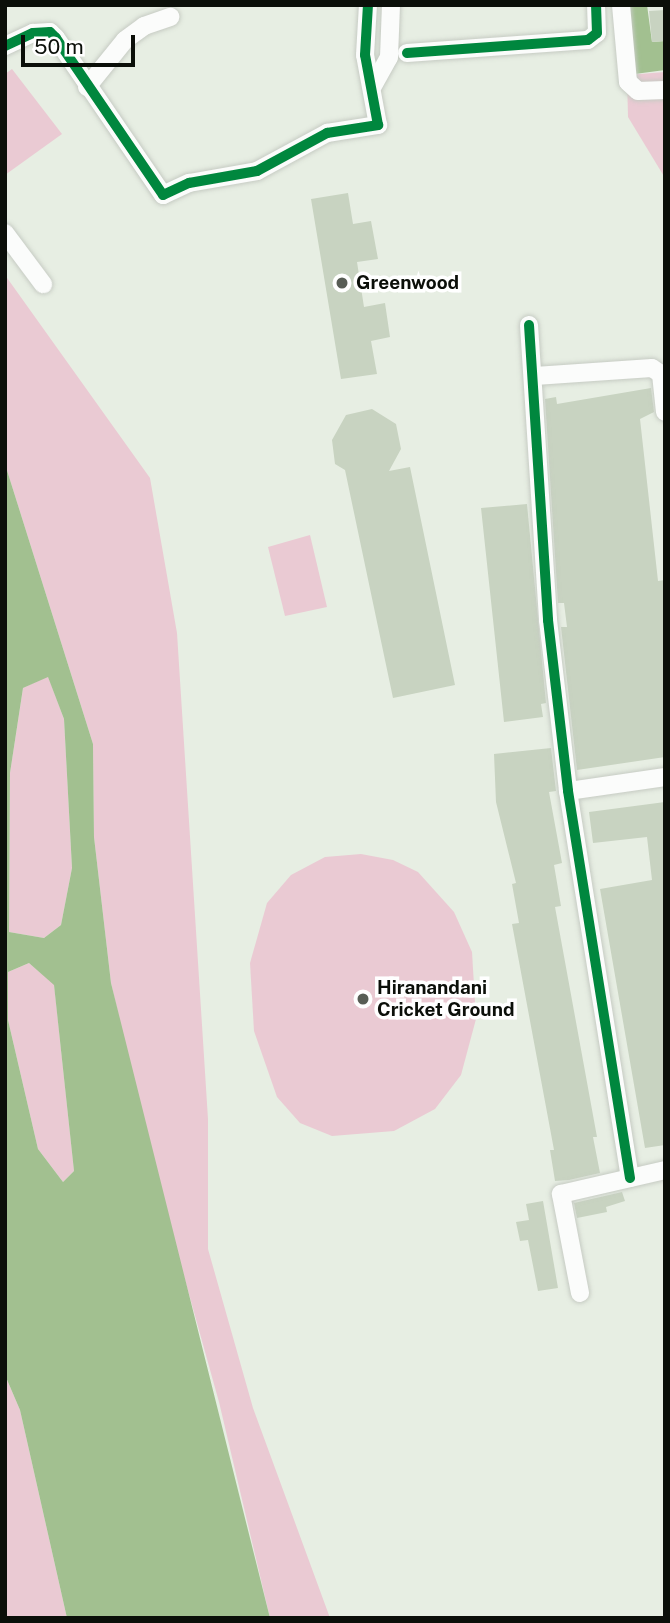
<!DOCTYPE html>
<style>
body{margin:0}
#map{position:relative;width:670px;height:1623px;overflow:hidden;background:#e7eee3;font-family:"Public Sans",sans-serif}
div>[style]{position:absolute}
[style*='--x']{left:calc(var(--x)*1px);top:calc(var(--y)*1px);width:calc(var(--w)*1px);rotate:calc(var(--a)*1deg)}
.green>*{inset:0;background:#eacad3}
.water>*{inset:0;background:#a2c090}
.building>*{inset:0;background:#c8d3c1}
.roads{filter:drop-shadow(0 0 2px #c6cbc3) drop-shadow(0 0 2px #c6cbc3)}
.street>*{height:18px;margin:-9px;padding:0 9px;transform-origin:9px;border-radius:9px;background:#fbfcfb}
.cycleway>*{height:10px;margin:-5px;padding:0 5px;transform-origin:5px;border-radius:5px;background:#00873e}
.dots>*{width:19px;height:19px;translate:-50% -50%;box-sizing:border-box;border:4px solid #fff;border-radius:50%}
span{translate:-50% -50%;white-space:nowrap;text-align:center;line-height:1.15;-webkit-text-stroke:7px #fff;paint-order:stroke}
.poi-label{font-size:19px;color:#0b0f09;font-weight:700}
.left{translate:0 -50%;text-align:left}
.frame{position:absolute;inset:0;border:7px solid #0b0f09;pointer-events:none}
.scale{position:absolute;left:21px;top:35px;width:114px;height:32px;box-sizing:border-box;border:4px solid #0b0f09;border-top:0;padding-left:9px;font-size:21px;line-height:24px;white-space:nowrap;color:#0b0f09;-webkit-text-stroke:5px #fff;paint-order:stroke}
</style>
<div id="map">
<div class="green">
<i style="clip-path:polygon(12px 69px,62px 134px,5px 175px,5px 74px)"></i>
<i style="clip-path:polygon(665px 72px,665px 178px,628px 117px,627px 75px)"></i>
<i style="clip-path:polygon(5px 275px,150px 478px,177px 633px,208px 1119px,208px 1249px,253px 1408px,330px 1618px,270px 1618px,219px 1402px,155px 1172px,111px 983px,94px 837px,93px 744px,5px 464px)"></i>
<i style="clip-path:polygon(310px 535px,327px 607px,285px 616px,268px 547px)"></i>
<i style="clip-path:polygon(48px 676px,64px 719px,72px 868px,61px 925px,44px 938px,9px 932px,10px 773px,23px 688px)"></i>
<i style="clip-path:polygon(361px 854px,393px 860px,418px 872px,454px 912px,472px 952px,476px 1019px,461px 1075px,435px 1109px,394px 1131px,332px 1136px,300px 1123px,277px 1097px,254px 1031px,250px 963px,267px 903px,291px 875px,325px 857px)"></i>
<i style="clip-path:polygon(29px 963px,54px 984px,74px 1171px,63px 1182px,38px 1149px,8px 1020px,8px 972px)"></i>
<i style="clip-path:polygon(5px 1375px,20px 1410px,67px 1618px,5px 1618px)"></i>
</div>
<div class="water">
<i style="clip-path:polygon(626px 5px,647px 5px,652px 42px,665px 41px,665px 70px,627px 75px)"></i>
<i style="clip-path:polygon(evenodd,5px 464px,93px 744px,94px 837px,111px 983px,270px 1618px,67px 1618px,20px 1410px,5px 1375px,5px 464px,48px 677px,64px 719px,72px 868px,61px 925px,44px 938px,9px 932px,10px 773px,23px 688px,48px 677px,5px 464px,29px 963px,54px 985px,74px 1171px,63px 1182px,38px 1149px,8px 1020px,8px 972px,29px 963px)"></i>
</div>
<div class="building">
<i style="clip-path:polygon(665px 10px,665px 41px,652px 42px,649px 11px)"></i>
<i style="clip-path:polygon(348px 193px,353px 224px,371px 221px,378px 259px,357px 262px,364px 307px,385px 303px,390px 337px,371px 341px,377px 374px,341px 379px,311px 199px)"></i>
<i style="clip-path:polygon(651px 388px,654px 412px,640px 419px,658px 581px,665px 580px,665px 757px,577px 770px,561px 627px,567px 627px,564px 603px,558px 603px,545px 399px,556px 397px,557px 404px)"></i>
<i style="clip-path:polygon(372px 409px,396px 424px,401px 449px,389px 471px,410px 467px,455px 685px,393px 698px,345px 470px,335px 464px,332px 440px,346px 415px)"></i>
<i style="clip-path:polygon(527px 504px,546px 703px,541px 704px,543px 717px,504px 722px,481px 508px)"></i>
<i style="clip-path:polygon(551px 748px,556px 791px,549px 792px,562px 863px,554px 865px,561px 906px,555px 907px,597px 1137px,593px 1137px,600px 1173px,569px 1180px,555px 1181px,550px 1150px,554px 1150px,512px 924px,519px 923px,512px 884px,516px 883px,496px 802px,494px 754px)"></i>
<i style="clip-path:polygon(665px 802px,665px 1145px,645px 1148px,600px 889px,652px 880px,647px 837px,593px 843px,589px 812px)"></i>
<i style="clip-path:polygon(622px 1192px,625px 1201px,606px 1207px,607px 1212px,577px 1218px,574px 1203px)"></i>
<i style="clip-path:polygon(543px 1201px,558px 1288px,538px 1291px,528px 1240px,520px 1241px,516px 1222px,529px 1220px,526px 1204px)"></i>
</div>
<div class="roads">
<div class="street">
<i style="--x:621;--y:5;--w:77;--a:84.8"></i>
<i style="--x:628;--y:82;--w:13;--a:42"></i>
<i style="--x:638;--y:91;--w:27;--a:-2"></i>
<i style="--x:5;--y:46;--w:31;--a:-25"></i>
<i style="--x:33;--y:33;--w:17;--a:-3"></i>
<i style="--x:50;--y:32;--w:8;--a:45"></i>
<i style="--x:56;--y:38;--w:190;--a:55.7"></i>
<i style="--x:163;--y:195;--w:29;--a:-25"></i>
<i style="--x:189;--y:183;--w:69;--a:-10"></i>
<i style="--x:257;--y:171;--w:80;--a:-28.5"></i>
<i style="--x:327;--y:133;--w:52;--a:-8.9"></i>
<i style="--x:378;--y:125;--w:71;--a:-100.5"></i>
<i style="--x:365;--y:55;--w:50;--a:-86.6"></i>
<i style="--x:407;--y:53;--w:181;--a:-4.1"></i>
<i style="--x:588;--y:40;--w:11;--a:-38"></i>
<i style="--x:597;--y:33;--w:28;--a:-92"></i>
<i style="--x:373;--y:86;--w:33;--a:-61"></i>
<i style="--x:389;--y:57;--w:52;--a:-87.8"></i>
<i style="--x:87;--y:87;--w:60;--a:-51"></i>
<i style="--x:125;--y:40;--w:24;--a:-36"></i>
<i style="--x:144;--y:26;--w:28;--a:-19"></i>
<i style="--x:5;--y:233;--w:64;--a:53.3"></i>
<i style="--x:529;--y:325;--w:296;--a:86.3"></i>
<i style="--x:548;--y:620;--w:172;--a:83.3"></i>
<i style="--x:568;--y:791;--w:392;--a:80.9"></i>
<i style="--x:535;--y:376;--w:117;--a:-3.9"></i>
<i style="--x:652;--y:368;--w:11;--a:34"></i>
<i style="--x:661;--y:374;--w:38;--a:84"></i>
<i style="--x:568;--y:791;--w:98;--a:-8.2"></i>
<i style="--x:580;--y:1293;--w:101;--a:-100.9"></i>
<i style="--x:561;--y:1194;--w:107;--a:-13"></i>
</div>
</div>
<div class="cycleway">
<i style="--x:5;--y:46;--w:31;--a:-25"></i>
<i style="--x:33;--y:33;--w:17;--a:-3"></i>
<i style="--x:50;--y:32;--w:8;--a:45"></i>
<i style="--x:56;--y:38;--w:190;--a:55.7"></i>
<i style="--x:163;--y:195;--w:29;--a:-25"></i>
<i style="--x:189;--y:183;--w:69;--a:-10"></i>
<i style="--x:257;--y:171;--w:80;--a:-28.5"></i>
<i style="--x:327;--y:133;--w:52;--a:-8.9"></i>
<i style="--x:378;--y:125;--w:71;--a:-100.5"></i>
<i style="--x:365;--y:55;--w:50;--a:-86.6"></i>
<i style="--x:407;--y:53;--w:181;--a:-4.1"></i>
<i style="--x:588;--y:40;--w:11;--a:-38"></i>
<i style="--x:597;--y:33;--w:28;--a:-92"></i>
<i style="--x:529;--y:325;--w:296;--a:86.3"></i>
<i style="--x:548;--y:620;--w:172;--a:83.3"></i>
<i style="--x:568;--y:791;--w:392;--a:80.9"></i>
</div>
<div class="dots">
<i style="left:342px;top:283px;background:#585d55"></i>
<i style="left:363px;top:999px;background:#585d55"></i>
</div>
<div class="poi-label">
<span class="left" style="left:356px;top:283px">Greenwood</span>
<span class="left" style="left:377px;top:999px">Hiranandani<br>Cricket Ground</span>
</div>
<div class="frame"></div>
<div class="scale">50 m</div>
</div>
